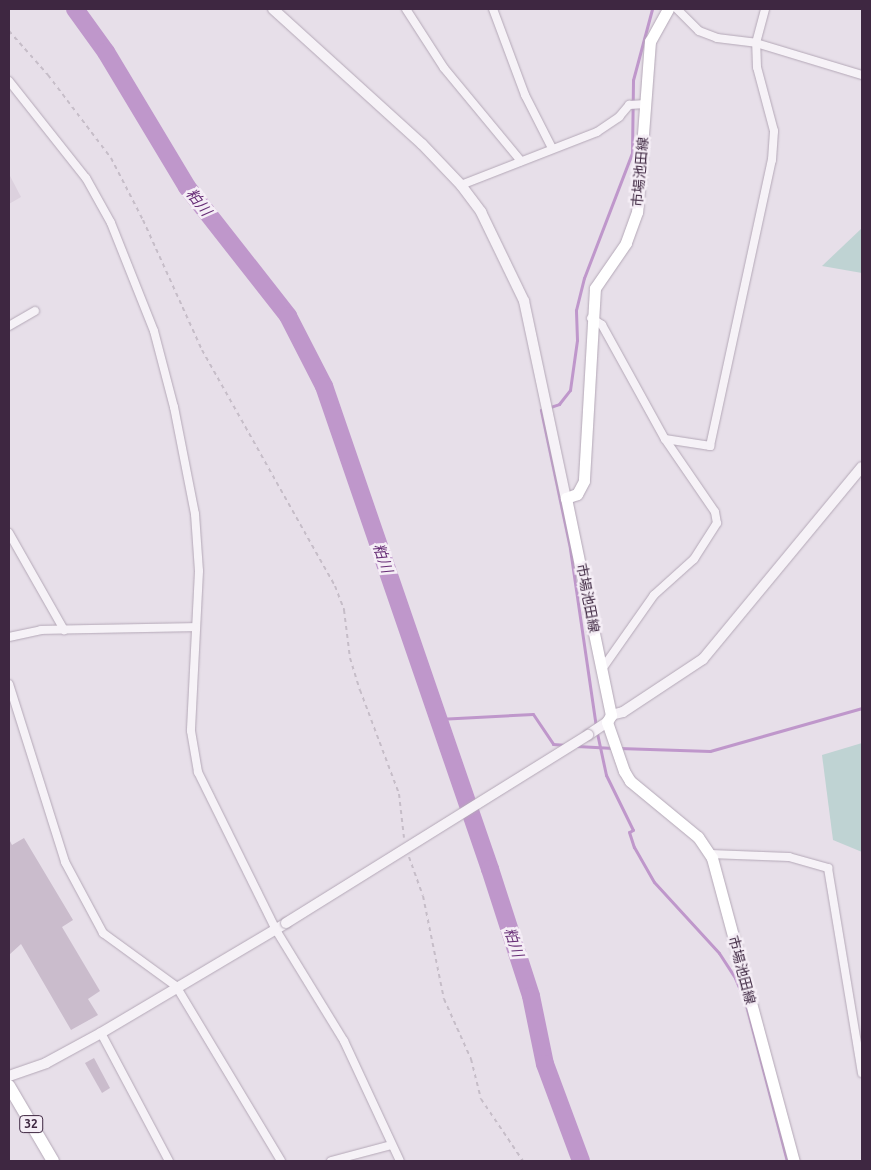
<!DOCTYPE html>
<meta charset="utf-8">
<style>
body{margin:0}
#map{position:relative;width:871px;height:1170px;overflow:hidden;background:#e7dfe9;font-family:Ubuntu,"Noto Sans JP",sans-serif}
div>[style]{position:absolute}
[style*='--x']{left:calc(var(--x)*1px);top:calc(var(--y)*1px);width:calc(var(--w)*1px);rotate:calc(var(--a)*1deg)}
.built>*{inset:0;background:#dcd1de}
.green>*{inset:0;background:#bfd3d3}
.stream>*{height:3px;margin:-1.5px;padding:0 1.5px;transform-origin:1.5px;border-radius:1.5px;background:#bf97cb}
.river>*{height:18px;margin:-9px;padding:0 9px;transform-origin:9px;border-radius:9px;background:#bf97cb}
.building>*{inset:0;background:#cabccc}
.path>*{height:2px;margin-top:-1px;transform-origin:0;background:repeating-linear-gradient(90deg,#c6bdc8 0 4px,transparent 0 8px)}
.roads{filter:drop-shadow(0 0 1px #b4a8b7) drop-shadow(0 0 1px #b4a8b7)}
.minor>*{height:8px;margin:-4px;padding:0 4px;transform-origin:4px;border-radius:4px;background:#f6f2f7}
.tertiary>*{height:10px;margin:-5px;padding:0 5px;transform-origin:5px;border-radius:5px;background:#f6f2f7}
.secondary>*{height:11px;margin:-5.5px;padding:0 5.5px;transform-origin:5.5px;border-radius:5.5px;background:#fff}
.primary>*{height:12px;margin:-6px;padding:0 6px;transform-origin:6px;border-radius:6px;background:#fff}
.bridges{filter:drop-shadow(0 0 1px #b4a8b7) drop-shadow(0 0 1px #b4a8b7)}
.tertiary-bridge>*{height:10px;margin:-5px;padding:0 5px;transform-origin:5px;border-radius:5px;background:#f6f2f7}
span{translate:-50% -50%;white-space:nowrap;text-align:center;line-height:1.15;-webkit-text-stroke:5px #f5eef6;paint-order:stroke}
.shield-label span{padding:1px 4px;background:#f5eef6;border:1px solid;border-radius:4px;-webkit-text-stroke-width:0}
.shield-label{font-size:12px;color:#3e2741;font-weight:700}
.street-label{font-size:14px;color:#3e2741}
.water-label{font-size:15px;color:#682f77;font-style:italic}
.frame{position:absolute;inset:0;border:10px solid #3e2741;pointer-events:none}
</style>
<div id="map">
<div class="built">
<i style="clip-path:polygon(9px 174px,21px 197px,9px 204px)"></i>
</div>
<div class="green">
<i style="clip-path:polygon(862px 228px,862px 273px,822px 266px)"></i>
<i style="clip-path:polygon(862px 743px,862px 852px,833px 840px,822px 755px)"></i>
</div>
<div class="stream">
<i style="--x:438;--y:719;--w:95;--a:-3"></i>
<i style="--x:533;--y:714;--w:36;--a:56"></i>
<i style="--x:553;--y:744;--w:13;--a:4"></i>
<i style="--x:596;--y:727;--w:181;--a:-98.3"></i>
<i style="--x:570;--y:548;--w:141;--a:-101.9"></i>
<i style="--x:541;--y:410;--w:19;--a:-18"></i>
<i style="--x:559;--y:404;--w:18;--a:-52"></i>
<i style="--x:570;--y:390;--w:50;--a:-82"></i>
<i style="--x:577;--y:340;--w:30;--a:-92"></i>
<i style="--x:576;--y:310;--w:33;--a:-76"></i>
<i style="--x:584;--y:278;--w:134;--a:-69"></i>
<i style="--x:632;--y:153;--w:73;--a:-89.2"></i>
<i style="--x:633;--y:80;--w:73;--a:-75"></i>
<i style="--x:597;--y:733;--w:43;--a:77.9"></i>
<i style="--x:606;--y:775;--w:61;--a:63.9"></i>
<i style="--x:633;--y:830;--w:4;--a:153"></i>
<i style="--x:629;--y:832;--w:16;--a:72"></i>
<i style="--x:634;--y:847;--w:40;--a:60.3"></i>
<i style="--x:654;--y:882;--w:96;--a:47.5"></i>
<i style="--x:719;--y:953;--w:30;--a:57"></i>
<i style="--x:735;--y:978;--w:25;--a:67"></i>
<i style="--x:745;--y:1001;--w:165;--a:75.3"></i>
<i style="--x:577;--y:746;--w:36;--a:3"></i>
<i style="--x:619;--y:748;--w:91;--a:1.9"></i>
<i style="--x:710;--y:751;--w:158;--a:-15.8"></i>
</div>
<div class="river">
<i style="--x:75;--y:9;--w:53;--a:54.2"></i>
<i style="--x:106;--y:52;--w:157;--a:59"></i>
<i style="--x:187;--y:187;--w:164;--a:51.9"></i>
<i style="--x:288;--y:316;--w:79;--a:62.8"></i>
<i style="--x:324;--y:386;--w:511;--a:71.03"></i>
<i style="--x:490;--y:869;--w:133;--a:72.1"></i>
<i style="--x:531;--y:996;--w:69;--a:78.4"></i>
<i style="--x:545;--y:1064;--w:103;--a:69.6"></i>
</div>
<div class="building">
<i style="clip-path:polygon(24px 838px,73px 920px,62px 927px,100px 991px,88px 999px,98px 1015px,71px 1030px,21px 944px,9px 955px,9px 839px,12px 845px)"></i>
<i style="clip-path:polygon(94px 1058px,110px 1088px,102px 1093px,85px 1063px)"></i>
</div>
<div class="path">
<i style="--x:9;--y:31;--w:59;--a:48.4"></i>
<i style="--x:48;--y:75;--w:104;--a:52.8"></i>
<i style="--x:111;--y:158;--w:70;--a:62.7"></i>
<i style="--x:143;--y:220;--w:143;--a:65.6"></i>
<i style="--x:202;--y:350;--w:271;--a:60.6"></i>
<i style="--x:335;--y:586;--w:26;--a:69"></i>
<i style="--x:344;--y:610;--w:48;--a:82.9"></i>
<i style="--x:350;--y:658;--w:34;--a:73"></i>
<i style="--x:360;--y:690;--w:111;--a:69.4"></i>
<i style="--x:399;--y:794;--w:44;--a:83.5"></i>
<i style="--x:409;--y:857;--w:41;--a:70.3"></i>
<i style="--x:423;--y:896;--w:105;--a:78.5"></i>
<i style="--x:444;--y:999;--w:66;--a:65.8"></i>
<i style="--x:471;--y:1059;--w:41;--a:76"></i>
<i style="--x:481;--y:1099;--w:75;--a:55.9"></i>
</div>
<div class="roads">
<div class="minor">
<i style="--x:406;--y:9;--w:70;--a:57.2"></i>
<i style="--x:444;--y:68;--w:121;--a:50.4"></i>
<i style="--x:493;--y:9;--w:92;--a:69.6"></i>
<i style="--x:525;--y:95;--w:59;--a:63"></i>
<i style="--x:677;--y:9;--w:31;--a:45"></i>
<i style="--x:699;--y:31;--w:19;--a:21"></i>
<i style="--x:717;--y:38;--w:39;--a:7"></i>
<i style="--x:756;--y:43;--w:111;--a:16.8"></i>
<i style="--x:9;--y:81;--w:124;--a:51.6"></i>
<i style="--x:86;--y:178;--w:51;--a:60.9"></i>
<i style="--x:111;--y:223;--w:116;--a:68.3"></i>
<i style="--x:154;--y:331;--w:79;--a:75.3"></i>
<i style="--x:174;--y:407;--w:109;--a:78.9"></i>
<i style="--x:195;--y:514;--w:57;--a:86"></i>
<i style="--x:199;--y:571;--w:160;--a:92.9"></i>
<i style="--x:191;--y:731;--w:42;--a:80.3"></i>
<i style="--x:198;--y:772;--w:176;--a:63.7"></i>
<i style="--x:276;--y:930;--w:130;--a:58.5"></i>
<i style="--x:344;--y:1041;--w:132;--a:65"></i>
<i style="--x:461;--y:185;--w:146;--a:-21.3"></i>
<i style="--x:597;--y:132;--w:27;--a:-34"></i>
<i style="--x:619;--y:117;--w:16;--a:-50"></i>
<i style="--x:629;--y:105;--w:17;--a:-3"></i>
<i style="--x:591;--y:318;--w:13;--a:32"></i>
<i style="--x:602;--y:325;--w:130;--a:61.1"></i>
<i style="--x:665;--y:439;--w:88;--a:55.6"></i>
<i style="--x:715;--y:512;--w:11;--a:80"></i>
<i style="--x:717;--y:523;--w:43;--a:122.6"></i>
<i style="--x:694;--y:559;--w:54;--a:138"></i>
<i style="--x:654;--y:595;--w:90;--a:125.1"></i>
<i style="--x:9;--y:326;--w:30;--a:-30"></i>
<i style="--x:665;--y:439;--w:46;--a:8.8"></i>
<i style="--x:710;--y:446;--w:293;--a:-77.8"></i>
<i style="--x:772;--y:160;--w:29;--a:-86"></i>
<i style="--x:774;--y:131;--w:66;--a:-104.9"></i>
<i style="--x:757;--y:67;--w:24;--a:-92"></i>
<i style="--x:756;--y:43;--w:35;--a:-75"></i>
<i style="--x:9;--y:533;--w:112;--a:60.4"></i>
<i style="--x:9;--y:637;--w:33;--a:-12"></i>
<i style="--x:41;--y:630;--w:155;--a:-1.1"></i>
<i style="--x:9;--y:684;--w:187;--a:72.5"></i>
<i style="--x:65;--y:862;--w:81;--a:61.8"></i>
<i style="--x:103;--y:933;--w:90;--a:36"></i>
<i style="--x:176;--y:986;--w:204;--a:59"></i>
<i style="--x:710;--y:854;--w:79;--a:2.2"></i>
<i style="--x:789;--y:857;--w:41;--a:15.8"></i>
<i style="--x:828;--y:868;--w:208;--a:80.6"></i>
<i style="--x:101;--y:1033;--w:145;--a:62"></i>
<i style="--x:331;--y:1161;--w:62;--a:-14.9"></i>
</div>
<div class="tertiary">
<i style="--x:273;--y:9;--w:201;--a:42.2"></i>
<i style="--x:422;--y:144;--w:57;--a:46.4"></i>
<i style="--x:461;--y:185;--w:34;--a:53"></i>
<i style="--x:481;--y:212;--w:99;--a:64.2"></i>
<i style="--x:524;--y:301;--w:201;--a:78"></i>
<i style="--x:611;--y:715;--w:12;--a:-14"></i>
<i style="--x:623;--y:712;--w:96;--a:-33.5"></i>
<i style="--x:703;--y:659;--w:249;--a:-50.4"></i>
<i style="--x:588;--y:735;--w:23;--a:-34"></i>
<i style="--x:9;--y:1076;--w:39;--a:-19"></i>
<i style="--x:46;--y:1063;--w:63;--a:-28.6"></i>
<i style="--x:101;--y:1033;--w:215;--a:-30.7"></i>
</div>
<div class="secondary">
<i style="--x:668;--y:9;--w:37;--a:119"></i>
<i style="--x:650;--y:41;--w:171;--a:94.3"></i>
<i style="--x:637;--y:212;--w:33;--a:110"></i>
<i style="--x:626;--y:243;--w:55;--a:124.6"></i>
<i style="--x:595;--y:288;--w:193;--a:93.3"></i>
<i style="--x:584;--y:481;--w:15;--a:118"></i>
<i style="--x:577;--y:494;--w:12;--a:160"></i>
<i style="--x:566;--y:498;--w:222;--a:78.3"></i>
<i style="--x:611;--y:715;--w:8;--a:120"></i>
<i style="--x:607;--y:722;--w:52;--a:70.9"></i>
<i style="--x:624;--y:771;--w:12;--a:59"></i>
<i style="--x:630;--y:781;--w:88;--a:39.5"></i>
<i style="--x:698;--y:837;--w:25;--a:56"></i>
<i style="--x:712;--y:858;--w:314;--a:74.9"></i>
</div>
<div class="primary">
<i style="--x:9;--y:1086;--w:87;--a:59.6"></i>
</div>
</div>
<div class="bridges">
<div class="tertiary-bridge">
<i style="--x:286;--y:923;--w:356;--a:-31.9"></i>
</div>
</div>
<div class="shield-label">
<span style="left:31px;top:1124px">32</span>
</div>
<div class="street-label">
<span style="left:640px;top:172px;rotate:-85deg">市場池田線</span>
<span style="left:588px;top:598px;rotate:79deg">市場池田線</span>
<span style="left:742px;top:970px;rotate:75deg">市場池田線</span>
</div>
<div class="water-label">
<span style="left:199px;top:202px;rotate:52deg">粕川</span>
<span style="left:383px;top:558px;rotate:71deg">粕川</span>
<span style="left:514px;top:942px;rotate:72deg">粕川</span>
</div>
<div class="frame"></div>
</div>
